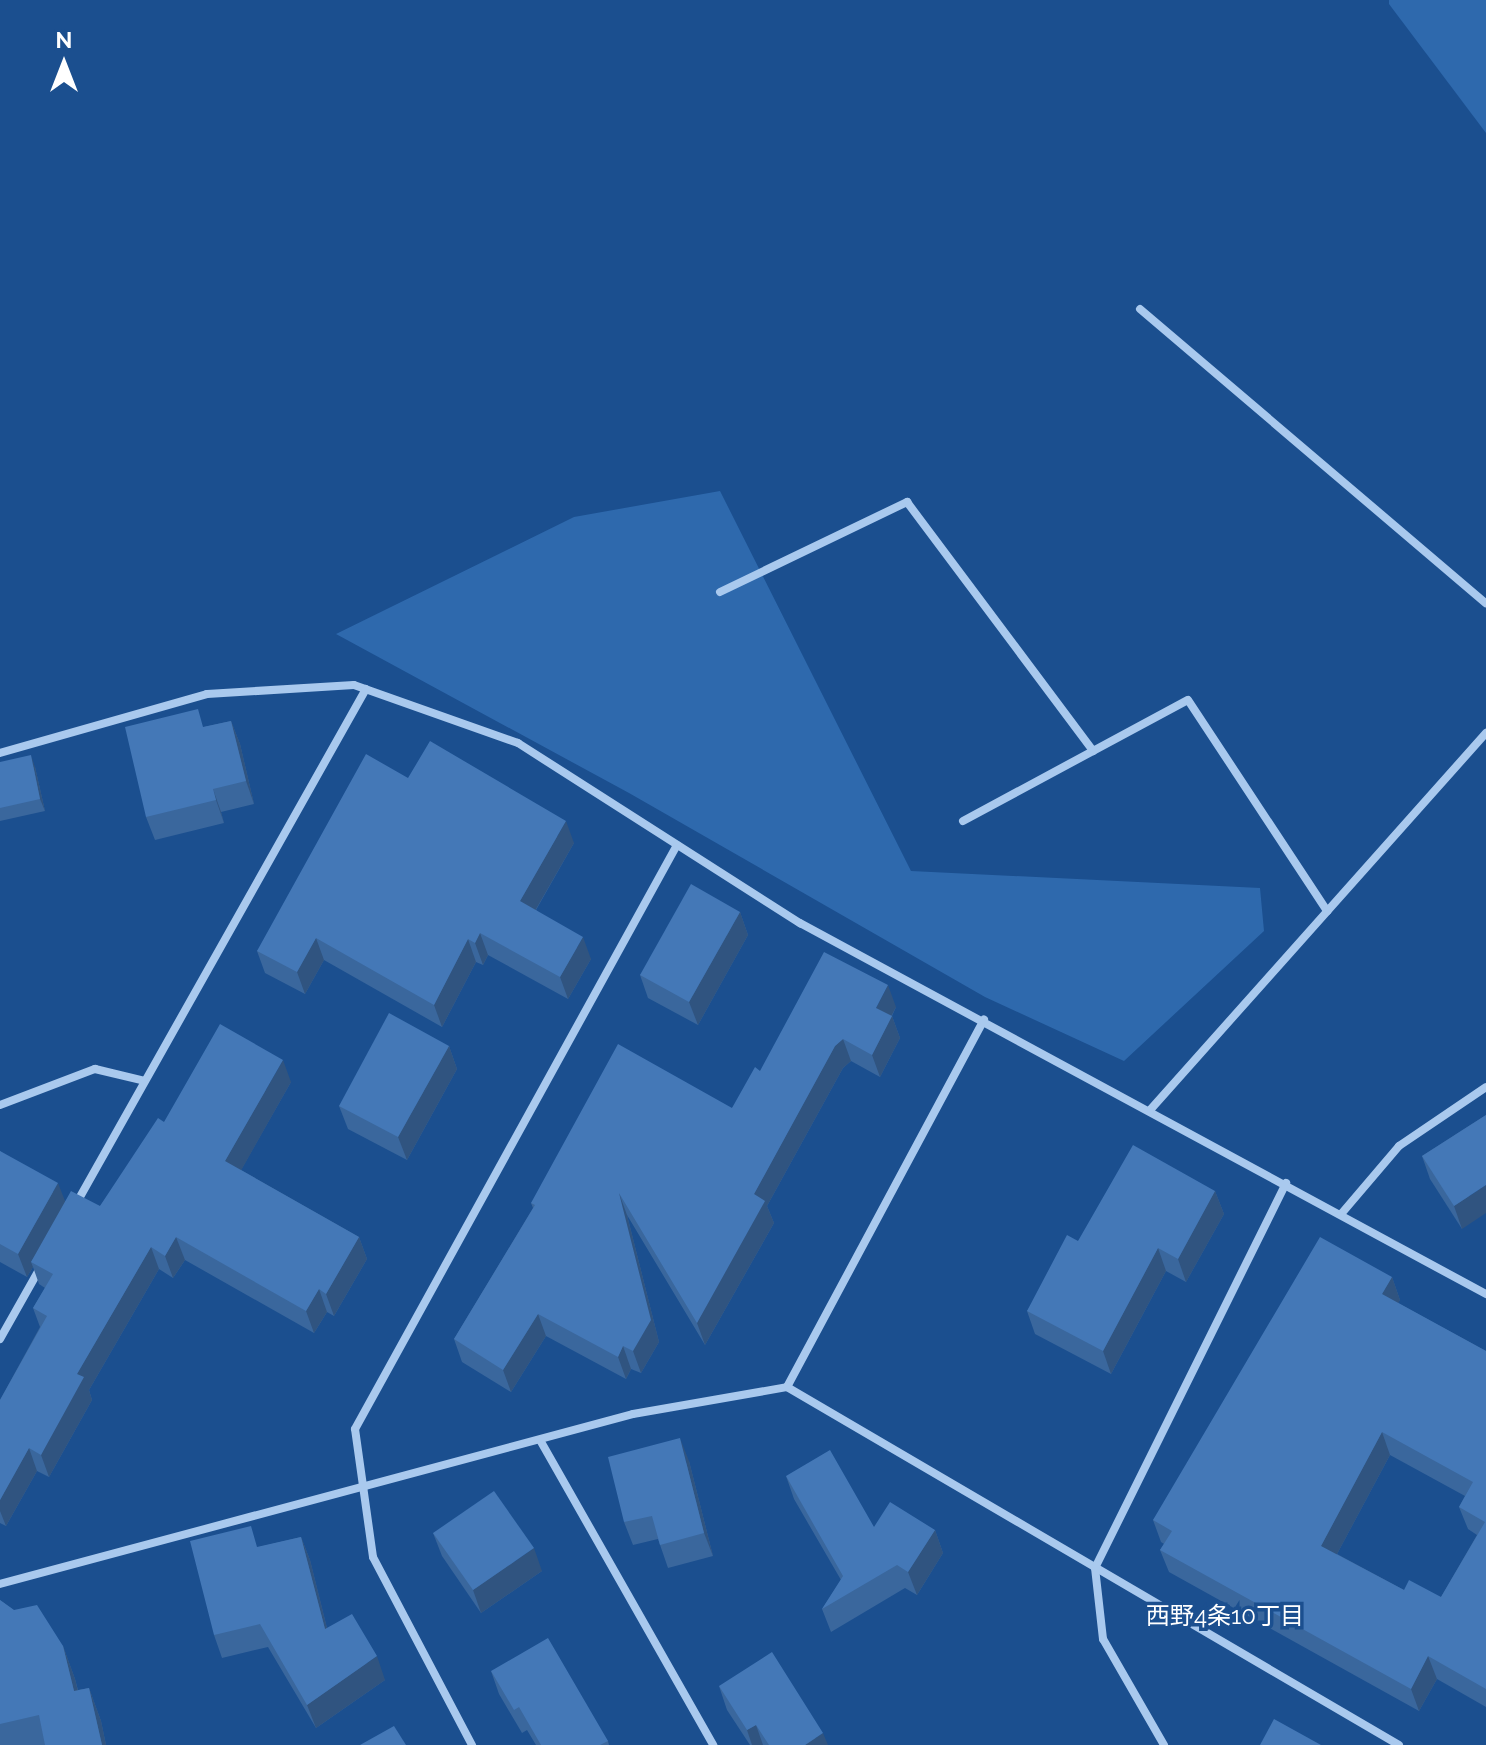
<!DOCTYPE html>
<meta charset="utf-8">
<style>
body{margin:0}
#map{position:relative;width:1486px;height:1745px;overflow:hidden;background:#1b4f8f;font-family:Raleway,"Noto Sans JP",sans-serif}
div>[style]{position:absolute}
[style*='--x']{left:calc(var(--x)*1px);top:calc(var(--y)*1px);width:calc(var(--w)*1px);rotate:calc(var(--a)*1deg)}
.green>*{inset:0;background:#2e69ad}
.minor>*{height:8px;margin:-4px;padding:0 4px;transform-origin:4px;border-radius:4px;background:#a9c9ee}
.wall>*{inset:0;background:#3a679d}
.shaded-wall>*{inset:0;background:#305480}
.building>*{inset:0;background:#4478b7}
span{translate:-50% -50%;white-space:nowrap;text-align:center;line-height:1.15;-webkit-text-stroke:7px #1b4f8f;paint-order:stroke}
.neighbourhood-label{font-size:24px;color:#fff}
.north{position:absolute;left:24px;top:24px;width:80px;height:80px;-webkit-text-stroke:6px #1b4f8f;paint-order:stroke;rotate:0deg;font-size:22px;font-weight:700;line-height:32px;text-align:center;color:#fff}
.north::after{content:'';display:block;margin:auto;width:28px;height:36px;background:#fff;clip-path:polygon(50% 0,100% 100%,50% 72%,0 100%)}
</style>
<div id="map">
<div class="green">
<i style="clip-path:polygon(1389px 0,1486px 0,1486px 133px,1389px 4px)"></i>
<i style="clip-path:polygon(720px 491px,911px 871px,1260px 888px,1264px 931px,1124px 1061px,985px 997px,629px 793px,336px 634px,574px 517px)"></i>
</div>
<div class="minor">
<i style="--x:1140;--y:309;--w:454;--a:40.4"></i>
<i style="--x:720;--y:592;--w:208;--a:-25.7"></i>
<i style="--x:907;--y:502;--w:311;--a:53.2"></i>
<i style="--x:0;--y:753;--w:215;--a:-15.9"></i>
<i style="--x:207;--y:694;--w:147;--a:-3.5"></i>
<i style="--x:354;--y:685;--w:174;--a:19.5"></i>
<i style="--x:518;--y:743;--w:335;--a:32.6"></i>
<i style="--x:800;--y:923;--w:780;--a:28.41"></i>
<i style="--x:963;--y:821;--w:255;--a:-28.3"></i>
<i style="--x:1188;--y:700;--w:253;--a:56.6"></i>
<i style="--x:0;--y:1105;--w:102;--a:-20.8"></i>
<i style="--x:95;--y:1069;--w:51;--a:13.5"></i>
<i style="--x:1151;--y:1109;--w:504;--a:-48.3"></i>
<i style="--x:76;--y:1204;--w:591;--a:-60.62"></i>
<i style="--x:1342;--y:1213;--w:88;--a:-49.6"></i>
<i style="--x:1399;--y:1146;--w:105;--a:-34.1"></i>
<i style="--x:0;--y:1339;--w:81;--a:-60.6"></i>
<i style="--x:787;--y:1387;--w:417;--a:-61.8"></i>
<i style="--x:540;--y:1440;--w:351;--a:60.4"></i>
<i style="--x:0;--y:1584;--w:655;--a:-15.03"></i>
<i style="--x:633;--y:1414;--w:156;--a:-9.9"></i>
<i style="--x:787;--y:1387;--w:709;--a:30.33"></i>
<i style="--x:472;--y:1745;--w:212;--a:-117.8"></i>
<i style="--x:373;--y:1557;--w:129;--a:-98"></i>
<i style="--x:355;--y:1429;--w:667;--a:-61.13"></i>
<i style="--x:1164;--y:1745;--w:122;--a:-119.9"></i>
<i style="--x:1103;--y:1639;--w:71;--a:-96.4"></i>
<i style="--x:1095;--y:1568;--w:430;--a:-63.6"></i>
</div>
<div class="wall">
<i style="clip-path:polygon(231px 721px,240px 744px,254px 804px,221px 812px,224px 823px,155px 840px,146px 817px,204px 727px)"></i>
<i style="clip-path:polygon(0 762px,35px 767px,45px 811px,0 821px)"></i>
<i style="clip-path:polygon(408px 778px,574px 843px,536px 910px,591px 959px,568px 999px,488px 955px,483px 965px,476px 962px,442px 1027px,324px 960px,305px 994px,265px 973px,257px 951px)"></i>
<i style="clip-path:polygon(740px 912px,748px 935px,698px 1025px,648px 998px,640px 975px)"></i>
<i style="clip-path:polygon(896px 1007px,892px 1016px,900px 1038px,880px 1077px,851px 1061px,843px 1068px,767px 1206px,774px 1223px,705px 1345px,627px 1215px,659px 1342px,641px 1373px,631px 1369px,626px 1379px,546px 1336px,511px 1392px,462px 1362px,454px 1339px,533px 1208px,531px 1203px,732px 1108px,760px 1071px)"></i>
<i style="clip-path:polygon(449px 1046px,457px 1069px,407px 1160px,348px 1129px,339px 1106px)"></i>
<i style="clip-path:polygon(291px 1082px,241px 1170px,359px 1237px,367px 1259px,334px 1316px,327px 1312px,314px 1333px,185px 1260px,173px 1278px,159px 1269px,89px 1390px,92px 1400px,49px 1477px,37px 1471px,6px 1526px,0 1523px,0 1400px,40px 1327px,33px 1308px,45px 1288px,39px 1284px,33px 1267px,27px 1277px,0 1262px,0 1151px,65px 1201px,100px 1206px,164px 1122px)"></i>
<i style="clip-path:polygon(1486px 1115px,1462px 1229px,1430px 1179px,1422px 1156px)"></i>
<i style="clip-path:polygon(1215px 1191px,1224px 1214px,1186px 1282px,1166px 1271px,1111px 1374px,1035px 1334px,1027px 1311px,1078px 1241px)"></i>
<i style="clip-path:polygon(evenodd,1392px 1277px,1400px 1300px,1398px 1303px,1486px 1351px,1486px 1707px,1437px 1679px,1419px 1711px,1169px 1572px,1160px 1550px,1164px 1544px,1161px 1542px,1153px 1520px,1392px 1277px,1390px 1455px,1465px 1496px,1459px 1507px,1468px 1529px,1477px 1535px,1441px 1597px,1404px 1590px,1337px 1554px,1390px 1455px)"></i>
<i style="clip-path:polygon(689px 1461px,713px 1556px,668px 1568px,658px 1539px,633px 1545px,624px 1522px)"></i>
<i style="clip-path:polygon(786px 1476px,874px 1527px,935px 1530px,943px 1553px,917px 1595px,905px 1588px,831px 1632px,822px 1609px,841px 1580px,794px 1499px)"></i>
<i style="clip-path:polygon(433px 1533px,542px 1571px,481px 1613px,442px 1556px)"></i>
<i style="clip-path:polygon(301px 1537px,310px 1560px,327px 1628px,385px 1680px,316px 1728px,268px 1647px,222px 1658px,214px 1635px,259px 1547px)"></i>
<i style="clip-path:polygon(0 1600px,63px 1646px,75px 1679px,78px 1690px,89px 1688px,101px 1721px,106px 1745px,0 1745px)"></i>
<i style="clip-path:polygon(491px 1671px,608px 1741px,609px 1745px,536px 1745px,527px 1730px,522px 1733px,499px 1694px)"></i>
<i style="clip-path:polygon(719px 1686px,828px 1745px,750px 1745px,727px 1710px)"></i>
</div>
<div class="shaded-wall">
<i style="clip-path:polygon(231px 721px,240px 744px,254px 804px,246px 781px)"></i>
<i style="clip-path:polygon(31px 755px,35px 767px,45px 811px,40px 799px)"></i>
<i style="clip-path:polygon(213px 789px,221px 812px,224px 823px,216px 800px)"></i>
<i style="clip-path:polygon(566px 821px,574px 843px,528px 923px,520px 901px)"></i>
<i style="clip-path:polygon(740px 912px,748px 935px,698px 1025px,689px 1002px)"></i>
<i style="clip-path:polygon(480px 933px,488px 955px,483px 965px,475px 943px)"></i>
<i style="clip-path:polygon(583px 937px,591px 959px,568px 999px,560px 977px)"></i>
<i style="clip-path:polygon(316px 938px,324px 960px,305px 994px,297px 972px)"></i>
<i style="clip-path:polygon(468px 939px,476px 962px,442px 1027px,434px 1005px)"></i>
<i style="clip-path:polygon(888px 985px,896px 1007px,884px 1030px,876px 1008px)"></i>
<i style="clip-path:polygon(892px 1016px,900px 1038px,880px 1077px,872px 1055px)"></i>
<i style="clip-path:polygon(843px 1039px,851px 1061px,843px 1068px,767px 1206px,774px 1223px,705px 1345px,697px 1323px,754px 1194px,835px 1046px)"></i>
<i style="clip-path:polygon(449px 1046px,457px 1069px,407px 1160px,398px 1137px)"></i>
<i style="clip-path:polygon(283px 1060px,291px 1082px,234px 1183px,225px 1161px)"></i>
<i style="clip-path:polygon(58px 1183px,67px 1206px,31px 1262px,33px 1267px,27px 1277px,18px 1254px)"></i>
<i style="clip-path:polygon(1486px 1185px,1486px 1213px,1462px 1229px,1454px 1206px)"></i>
<i style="clip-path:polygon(1215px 1191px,1224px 1214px,1186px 1282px,1178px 1259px)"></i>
<i style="clip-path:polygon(619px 1193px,627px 1215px,659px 1342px,641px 1373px,633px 1351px)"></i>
<i style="clip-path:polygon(176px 1237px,185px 1260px,173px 1278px,165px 1256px)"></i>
<i style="clip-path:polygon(359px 1237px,367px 1259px,334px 1316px,326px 1294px)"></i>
<i style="clip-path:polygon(151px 1247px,159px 1269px,89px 1390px,92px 1400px,49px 1477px,41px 1455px,77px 1374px)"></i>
<i style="clip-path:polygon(1158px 1248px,1166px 1271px,1111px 1374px,1103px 1351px)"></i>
<i style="clip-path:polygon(1392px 1277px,1400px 1300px,1390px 1317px,1382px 1294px)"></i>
<i style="clip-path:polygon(319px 1289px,327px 1312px,314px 1333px,306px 1311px)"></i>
<i style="clip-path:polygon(538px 1314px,546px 1336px,511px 1392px,503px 1370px)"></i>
<i style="clip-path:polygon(623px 1346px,631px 1369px,626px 1379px,618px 1357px)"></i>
<i style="clip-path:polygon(1382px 1432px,1390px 1455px,1329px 1569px,1321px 1546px)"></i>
<i style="clip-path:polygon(680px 1438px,689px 1461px,713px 1556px,704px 1533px)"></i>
<i style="clip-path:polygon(29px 1448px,37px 1471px,6px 1526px,0 1511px,0 1500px)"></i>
<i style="clip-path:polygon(935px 1530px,943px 1553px,917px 1595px,908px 1572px)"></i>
<i style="clip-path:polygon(301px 1537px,310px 1560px,333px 1652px,325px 1629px)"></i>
<i style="clip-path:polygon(534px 1548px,542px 1571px,481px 1613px,473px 1590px)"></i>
<i style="clip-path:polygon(63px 1646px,75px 1679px,86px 1724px,74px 1691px)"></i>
<i style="clip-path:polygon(377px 1656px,385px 1680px,316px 1728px,307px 1705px)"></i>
<i style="clip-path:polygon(1428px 1656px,1437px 1679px,1419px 1711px,1411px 1689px)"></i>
<i style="clip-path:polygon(89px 1688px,101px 1721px,106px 1745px,102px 1745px)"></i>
<i style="clip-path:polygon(756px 1725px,763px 1745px,752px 1745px,747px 1730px)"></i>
<i style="clip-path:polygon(823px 1733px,828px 1745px,805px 1745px)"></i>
</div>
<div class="building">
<i style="clip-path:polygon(198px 709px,203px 727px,231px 721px,246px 781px,213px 789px,216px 800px,146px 817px,125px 727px)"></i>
<i style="clip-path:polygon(430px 741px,566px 821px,520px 901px,583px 937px,560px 977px,480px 933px,475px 943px,468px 939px,434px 1005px,316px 938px,297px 972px,257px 951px,366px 754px,408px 778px)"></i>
<i style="clip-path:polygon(31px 755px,40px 799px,0 808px,0 762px)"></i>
<i style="clip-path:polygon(691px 884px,740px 912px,689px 1002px,640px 975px)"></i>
<i style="clip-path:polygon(824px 952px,888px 985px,876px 1008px,892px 1016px,872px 1055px,843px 1039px,835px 1046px,754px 1194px,765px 1201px,697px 1323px,619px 1193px,651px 1320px,633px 1351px,623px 1346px,618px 1357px,538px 1314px,503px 1370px,454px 1339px,535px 1205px,531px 1203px,618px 1044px,732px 1108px,755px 1067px,760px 1071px)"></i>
<i style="clip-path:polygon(389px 1013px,449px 1046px,398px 1137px,339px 1106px)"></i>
<i style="clip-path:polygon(220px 1024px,283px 1060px,225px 1161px,359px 1237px,326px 1294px,319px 1289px,306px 1311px,176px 1237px,165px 1256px,151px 1247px,77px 1374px,84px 1377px,41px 1455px,29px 1448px,0 1500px,0 1400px,47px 1316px,33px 1308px,53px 1274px,31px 1262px,71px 1191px,100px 1206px,158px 1118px,164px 1122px)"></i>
<i style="clip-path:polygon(1486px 1115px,1486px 1185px,1454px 1206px,1422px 1156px)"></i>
<i style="clip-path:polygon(1133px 1145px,1215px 1191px,1178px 1259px,1158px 1248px,1103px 1351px,1027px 1311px,1067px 1235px,1078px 1241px)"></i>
<i style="clip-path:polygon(0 1151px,58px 1183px,18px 1254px,0 1244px)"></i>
<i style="clip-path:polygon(evenodd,1320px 1237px,1392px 1277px,1382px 1294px,1486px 1351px,1486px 1689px,1428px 1656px,1411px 1689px,1160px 1550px,1172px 1531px,1153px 1520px,1320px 1237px,1382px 1432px,1473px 1482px,1459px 1507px,1485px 1522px,1441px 1597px,1409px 1580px,1404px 1590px,1321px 1546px,1382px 1432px)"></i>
<i style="clip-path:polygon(680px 1438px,704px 1533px,660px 1545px,652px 1516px,624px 1522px,608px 1457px)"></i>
<i style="clip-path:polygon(830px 1450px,874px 1527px,890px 1502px,935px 1530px,908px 1572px,897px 1565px,822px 1609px,843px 1576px,786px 1476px)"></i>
<i style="clip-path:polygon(494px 1491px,534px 1548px,473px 1590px,433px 1533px)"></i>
<i style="clip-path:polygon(251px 1526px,257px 1547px,301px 1537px,325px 1629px,352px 1614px,377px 1656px,307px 1705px,260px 1624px,214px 1635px,190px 1541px)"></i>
<i style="clip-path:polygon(0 1600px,14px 1610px,37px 1605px,63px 1646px,74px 1691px,89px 1688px,102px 1745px,45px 1745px,39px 1715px,0 1724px)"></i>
<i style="clip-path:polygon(548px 1638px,608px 1741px,600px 1745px,541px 1745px,519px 1707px,514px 1710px,491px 1671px)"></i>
<i style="clip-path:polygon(772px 1652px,823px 1733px,805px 1745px,769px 1745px,756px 1725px,747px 1730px,719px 1686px)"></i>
<i style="clip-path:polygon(1274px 1719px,1321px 1745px,1260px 1745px)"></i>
<i style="clip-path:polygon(394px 1726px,406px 1745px,360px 1745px)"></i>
</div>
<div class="neighbourhood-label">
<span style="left:1225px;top:1616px">西野4条10丁目</span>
</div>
<div class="north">N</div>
</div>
